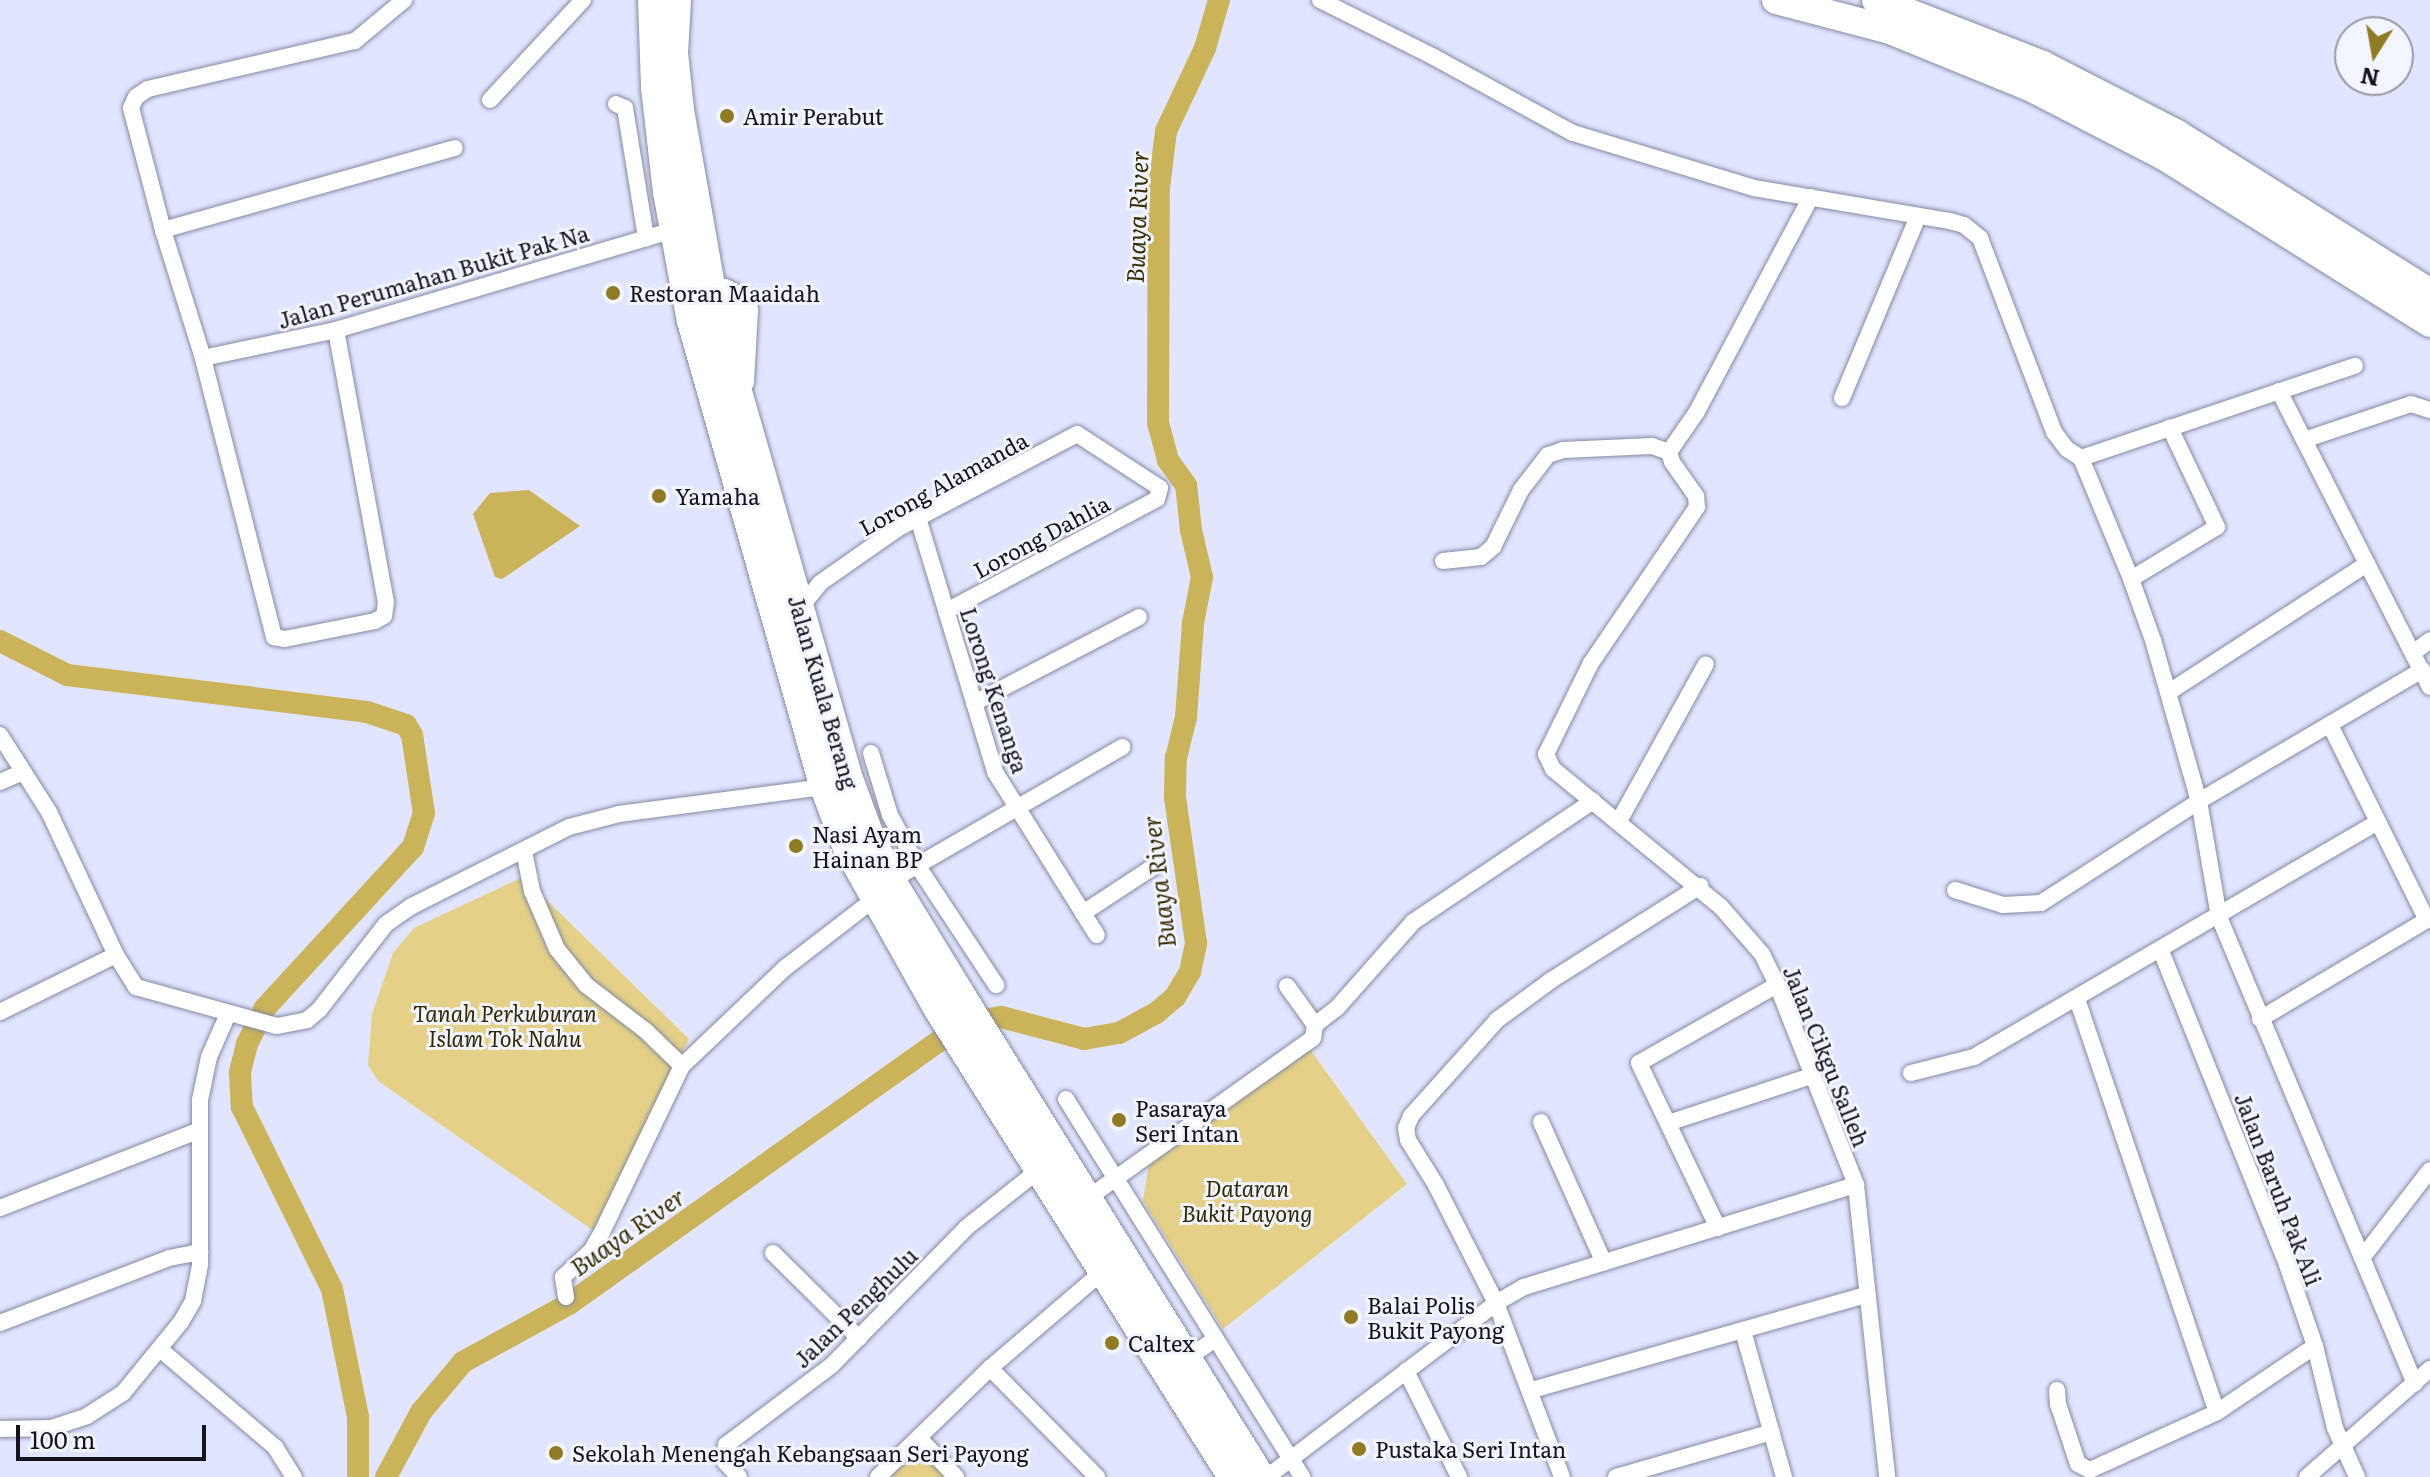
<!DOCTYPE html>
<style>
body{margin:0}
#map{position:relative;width:2430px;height:1477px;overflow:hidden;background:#e1e5ff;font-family:Literata,serif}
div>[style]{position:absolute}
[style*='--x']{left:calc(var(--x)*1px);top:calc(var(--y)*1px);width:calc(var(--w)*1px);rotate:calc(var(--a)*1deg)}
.green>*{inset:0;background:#e4d187}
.water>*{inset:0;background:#cab358}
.river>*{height:22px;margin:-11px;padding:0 11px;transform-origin:11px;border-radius:11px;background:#cab358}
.roads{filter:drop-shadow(0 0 2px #868aa1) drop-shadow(0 0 2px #868aa1)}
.street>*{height:16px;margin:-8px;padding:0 8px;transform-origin:8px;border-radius:8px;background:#fff}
.highway>*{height:28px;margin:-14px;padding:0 14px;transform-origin:14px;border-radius:14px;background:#fff}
.dots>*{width:22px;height:22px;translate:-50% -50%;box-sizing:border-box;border:4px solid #f2f4fe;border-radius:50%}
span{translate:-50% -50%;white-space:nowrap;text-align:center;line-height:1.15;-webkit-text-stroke:6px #f2f4fe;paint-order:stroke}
.poi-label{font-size:22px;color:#13141d}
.left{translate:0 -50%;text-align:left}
.street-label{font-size:22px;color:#13141d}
.park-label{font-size:22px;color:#322900;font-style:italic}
.water-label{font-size:24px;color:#392f06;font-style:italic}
.north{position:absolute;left:2334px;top:16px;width:80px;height:80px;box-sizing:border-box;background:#f2f4fe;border:2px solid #999aa4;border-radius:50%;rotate:191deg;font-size:22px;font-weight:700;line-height:32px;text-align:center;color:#13141d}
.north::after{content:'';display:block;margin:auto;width:28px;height:36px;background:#907b22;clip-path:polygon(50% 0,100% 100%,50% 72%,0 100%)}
.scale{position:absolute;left:16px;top:1425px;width:190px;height:36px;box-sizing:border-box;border:4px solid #13141d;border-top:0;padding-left:10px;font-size:24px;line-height:28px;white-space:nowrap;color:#13141d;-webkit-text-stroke:6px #f2f4fe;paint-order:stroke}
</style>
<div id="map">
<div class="green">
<i style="clip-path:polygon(523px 877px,689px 1039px,594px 1231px,378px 1081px,368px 1065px,372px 1014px,393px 953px,414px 928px)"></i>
<i style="clip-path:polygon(1309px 1048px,1407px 1184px,1223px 1329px,1143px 1201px,1149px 1162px)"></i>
<i style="clip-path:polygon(918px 1449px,945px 1477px,890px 1477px)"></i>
</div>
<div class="water">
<i style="clip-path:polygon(529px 490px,580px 526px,502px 579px,495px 577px,473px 514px,490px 493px)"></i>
</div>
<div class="river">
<i style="--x:0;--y:641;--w:75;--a:26.9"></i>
<i style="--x:67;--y:675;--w:302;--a:7"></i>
<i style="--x:367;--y:712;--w:41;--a:18.4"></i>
<i style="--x:406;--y:725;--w:12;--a:59"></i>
<i style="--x:412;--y:735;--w:79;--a:81.3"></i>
<i style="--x:424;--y:813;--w:36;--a:108"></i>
<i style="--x:413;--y:847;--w:219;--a:132.6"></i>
<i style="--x:265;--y:1008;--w:40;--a:116.6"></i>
<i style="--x:247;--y:1044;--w:30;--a:104"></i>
<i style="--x:240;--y:1073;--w:34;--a:87"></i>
<i style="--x:242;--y:1107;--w:203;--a:63.7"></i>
<i style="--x:332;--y:1289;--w:131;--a:78.5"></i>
<i style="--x:358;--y:1417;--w:60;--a:90"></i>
<i style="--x:386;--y:1477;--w:74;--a:-61.7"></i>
<i style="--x:421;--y:1412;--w:65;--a:-50"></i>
<i style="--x:463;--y:1362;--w:121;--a:-28.7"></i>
<i style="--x:569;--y:1304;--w:482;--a:-35.4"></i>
<i style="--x:962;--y:1025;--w:40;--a:-12"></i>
<i style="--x:1001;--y:1017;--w:86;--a:14.8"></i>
<i style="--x:1084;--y:1039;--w:36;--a:-10"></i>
<i style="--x:1119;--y:1033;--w:42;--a:-28.4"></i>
<i style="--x:1156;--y:1013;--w:25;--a:-40"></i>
<i style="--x:1175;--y:997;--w:29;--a:-59"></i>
<i style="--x:1190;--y:972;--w:30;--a:-78"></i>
<i style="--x:1196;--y:943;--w:148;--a:-98.2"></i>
<i style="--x:1175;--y:797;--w:39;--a:-89"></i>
<i style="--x:1176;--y:758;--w:42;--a:-76.3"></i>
<i style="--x:1186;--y:717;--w:94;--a:-85.7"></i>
<i style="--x:1193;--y:623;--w:47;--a:-78.9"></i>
<i style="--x:1202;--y:577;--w:48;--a:-103.2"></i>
<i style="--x:1191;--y:530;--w:45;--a:-96.3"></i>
<i style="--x:1186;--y:485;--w:31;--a:-126"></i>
<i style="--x:1168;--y:460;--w:38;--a:-105"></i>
<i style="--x:1158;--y:423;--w:235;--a:-89.8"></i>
<i style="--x:1159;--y:188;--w:57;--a:-83"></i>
<i style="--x:1166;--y:131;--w:92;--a:-64.8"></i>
<i style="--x:1205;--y:48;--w:50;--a:-73.7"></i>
</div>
<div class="roads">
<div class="street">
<i style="--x:1320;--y:0;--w:127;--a:26.6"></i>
<i style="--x:1434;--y:57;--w:158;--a:28.7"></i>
<i style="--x:1573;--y:133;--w:189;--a:16.9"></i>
<i style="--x:1754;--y:188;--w:199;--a:9.6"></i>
<i style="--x:1950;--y:221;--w:15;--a:16"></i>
<i style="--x:1964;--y:225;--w:21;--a:39"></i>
<i style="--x:1980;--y:238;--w:208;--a:69.1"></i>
<i style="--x:2054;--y:432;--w:21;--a:53"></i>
<i style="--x:2067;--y:449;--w:17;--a:33"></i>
<i style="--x:2081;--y:458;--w:131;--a:67.5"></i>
<i style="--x:2131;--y:579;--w:65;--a:70.2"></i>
<i style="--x:2153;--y:640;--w:167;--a:74.1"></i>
<i style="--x:2199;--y:801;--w:118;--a:80.2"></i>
<i style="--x:2219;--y:917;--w:506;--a:67.23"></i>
<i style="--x:490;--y:100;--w:137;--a:-47.1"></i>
<i style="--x:616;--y:104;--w:10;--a:24"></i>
<i style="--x:625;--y:108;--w:132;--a:80.8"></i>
<i style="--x:1811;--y:197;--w:245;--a:118"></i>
<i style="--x:1696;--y:413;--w:47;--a:124.7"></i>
<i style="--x:1669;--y:452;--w:10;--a:73"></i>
<i style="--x:1672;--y:462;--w:42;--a:54.8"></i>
<i style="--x:1696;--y:496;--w:11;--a:85"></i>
<i style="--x:1697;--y:507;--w:189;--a:124.2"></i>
<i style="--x:1591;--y:663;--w:102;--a:116.3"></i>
<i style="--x:1546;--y:754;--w:17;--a:65"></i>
<i style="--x:1553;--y:769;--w:217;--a:39.4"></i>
<i style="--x:1721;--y:907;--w:62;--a:48.9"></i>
<i style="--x:1762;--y:954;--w:34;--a:64"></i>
<i style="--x:1777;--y:985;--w:215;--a:68.4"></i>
<i style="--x:1856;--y:1185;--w:294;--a:83.9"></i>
<i style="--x:163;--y:230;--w:303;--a:-15.7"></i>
<i style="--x:336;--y:330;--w:277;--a:79.6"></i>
<i style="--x:386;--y:602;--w:14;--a:98"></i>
<i style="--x:384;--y:616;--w:10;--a:151"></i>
<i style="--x:375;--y:621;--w:92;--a:168.7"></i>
<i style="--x:285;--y:639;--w:11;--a:-170"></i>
<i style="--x:274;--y:637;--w:288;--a:-104.3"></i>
<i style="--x:203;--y:358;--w:134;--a:-107.4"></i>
<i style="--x:163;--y:230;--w:126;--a:-104.7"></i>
<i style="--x:131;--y:108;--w:12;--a:-66"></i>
<i style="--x:136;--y:97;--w:14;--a:-34"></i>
<i style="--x:148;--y:89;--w:212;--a:-13.1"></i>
<i style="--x:355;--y:41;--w:64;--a:-39.9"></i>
<i style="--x:203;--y:358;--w:136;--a:-11.9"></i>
<i style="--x:336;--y:330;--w:352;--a:-16.5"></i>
<i style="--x:2279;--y:391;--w:332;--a:63"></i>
<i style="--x:1842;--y:398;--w:197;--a:-67.3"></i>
<i style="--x:2304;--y:440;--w:113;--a:-18.6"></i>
<i style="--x:2411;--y:404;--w:20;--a:18"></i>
<i style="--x:2081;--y:458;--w:289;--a:-18.6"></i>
<i style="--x:918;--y:518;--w:265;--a:73.1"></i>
<i style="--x:995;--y:772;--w:166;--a:58"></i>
<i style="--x:1083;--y:913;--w:87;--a:-33.3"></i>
<i style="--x:1443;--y:561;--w:38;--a:-6"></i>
<i style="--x:1481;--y:557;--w:16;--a:-40"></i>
<i style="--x:1493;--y:547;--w:64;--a:-63.8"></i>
<i style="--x:1521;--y:490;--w:44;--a:-52.4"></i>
<i style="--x:1548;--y:455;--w:16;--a:-18"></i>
<i style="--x:1563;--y:450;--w:89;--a:-2.6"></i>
<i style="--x:1652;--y:446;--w:18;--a:19"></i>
<i style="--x:2131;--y:579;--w:100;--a:-31.2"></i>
<i style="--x:2217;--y:527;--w:110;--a:-115.4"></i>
<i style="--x:800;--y:608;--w:32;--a:-51"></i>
<i style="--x:820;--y:583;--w:94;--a:-35"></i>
<i style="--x:897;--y:529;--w:204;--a:-27.8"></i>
<i style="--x:1077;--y:434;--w:99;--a:33"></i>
<i style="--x:1160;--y:488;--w:11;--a:105"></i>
<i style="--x:1157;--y:499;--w:239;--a:152"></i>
<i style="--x:2413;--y:653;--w:21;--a:-37"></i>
<i style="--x:2169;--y:692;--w:236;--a:-32.9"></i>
<i style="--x:974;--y:703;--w:186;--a:-27.5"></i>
<i style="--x:2330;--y:725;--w:218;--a:63.6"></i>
<i style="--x:0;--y:735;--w:91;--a:57.5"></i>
<i style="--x:49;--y:812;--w:158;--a:64.9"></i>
<i style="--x:116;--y:955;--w:38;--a:58"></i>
<i style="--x:136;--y:987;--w:146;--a:15.5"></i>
<i style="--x:277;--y:1026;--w:31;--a:-11"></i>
<i style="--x:307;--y:1020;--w:16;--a:-40"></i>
<i style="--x:319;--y:1010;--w:109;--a:-52.1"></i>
<i style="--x:386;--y:924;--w:32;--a:-35"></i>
<i style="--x:412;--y:906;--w:176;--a:-26.7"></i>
<i style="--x:569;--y:827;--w:52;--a:-14.6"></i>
<i style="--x:619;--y:814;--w:207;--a:-7.5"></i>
<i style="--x:871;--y:753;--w:65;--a:73"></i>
<i style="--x:890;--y:815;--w:57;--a:61.6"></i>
<i style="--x:917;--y:865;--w:144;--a:56.6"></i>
<i style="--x:0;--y:782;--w:25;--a:-23"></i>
<i style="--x:1619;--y:821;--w:179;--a:-61"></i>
<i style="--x:524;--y:851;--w:41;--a:78.7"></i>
<i style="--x:532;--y:891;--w:63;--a:66.7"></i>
<i style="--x:557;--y:949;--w:46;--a:51.1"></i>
<i style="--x:586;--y:985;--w:76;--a:37.5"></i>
<i style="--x:646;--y:1031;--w:50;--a:44.2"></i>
<i style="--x:892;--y:880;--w:266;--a:-30"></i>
<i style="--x:1955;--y:890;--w:50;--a:17.4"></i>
<i style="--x:2003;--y:905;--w:38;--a:-3"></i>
<i style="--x:2041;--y:903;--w:188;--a:-32.8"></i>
<i style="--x:2199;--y:801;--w:259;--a:-30.4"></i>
<i style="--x:1083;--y:913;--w:26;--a:58"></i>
<i style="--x:2161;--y:951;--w:338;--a:68.1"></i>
<i style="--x:2287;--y:1265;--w:86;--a:70.9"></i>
<i style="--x:2315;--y:1346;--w:84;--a:76.3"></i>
<i style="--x:2335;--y:1428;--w:54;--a:65.8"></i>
<i style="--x:2077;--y:999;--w:436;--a:71.3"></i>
<i style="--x:0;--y:1012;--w:129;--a:-26.2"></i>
<i style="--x:2260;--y:1019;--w:198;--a:-30.7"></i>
<i style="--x:1315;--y:1025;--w:28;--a:-38"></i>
<i style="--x:1337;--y:1008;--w:115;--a:-48.5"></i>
<i style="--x:1413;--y:922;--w:217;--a:-33.9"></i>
<i style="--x:1911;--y:1073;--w:65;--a:-14.3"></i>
<i style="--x:1974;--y:1057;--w:467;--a:-30.2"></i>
<i style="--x:1066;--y:1099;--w:446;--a:58"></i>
<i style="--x:1541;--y:1122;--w:154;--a:65.9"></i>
<i style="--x:1668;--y:1123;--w:151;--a:-18.2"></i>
<i style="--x:1088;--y:1198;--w:276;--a:-35.4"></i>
<i style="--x:1313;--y:1038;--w:13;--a:-81"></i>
<i style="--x:1315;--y:1025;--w:48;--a:-125.7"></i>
<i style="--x:0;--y:1208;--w:212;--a:-21.3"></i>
<i style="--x:1718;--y:1228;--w:183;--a:-115.6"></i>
<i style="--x:1639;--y:1063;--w:159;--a:-29.5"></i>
<i style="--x:773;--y:1253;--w:121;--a:44.7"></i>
<i style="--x:2362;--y:1258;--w:111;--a:-52.3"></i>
<i style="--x:566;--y:1297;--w:20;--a:-99"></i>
<i style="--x:563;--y:1277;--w:38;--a:-43"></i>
<i style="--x:591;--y:1251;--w:22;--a:-60"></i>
<i style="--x:602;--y:1232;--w:184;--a:-64.3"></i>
<i style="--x:682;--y:1066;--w:142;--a:-43.6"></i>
<i style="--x:785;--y:968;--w:111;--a:-37.7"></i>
<i style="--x:0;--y:1323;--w:181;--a:-21"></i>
<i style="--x:169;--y:1258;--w:32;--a:-11"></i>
<i style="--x:1743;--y:1331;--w:152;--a:74.3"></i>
<i style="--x:161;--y:1350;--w:150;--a:40.4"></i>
<i style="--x:275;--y:1447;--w:36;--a:58"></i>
<i style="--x:1188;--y:1358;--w:33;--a:-35"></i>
<i style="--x:990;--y:1368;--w:153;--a:45.5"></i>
<i style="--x:1406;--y:1371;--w:119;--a:63.4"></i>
<i style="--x:1532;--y:1390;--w:347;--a:-15.9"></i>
<i style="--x:2057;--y:1390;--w:14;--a:86"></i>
<i style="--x:2058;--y:1404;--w:63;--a:71.6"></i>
<i style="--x:2078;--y:1464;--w:13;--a:27"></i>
<i style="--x:2090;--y:1470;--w:140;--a:-24.5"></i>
<i style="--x:2217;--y:1412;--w:118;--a:-34"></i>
<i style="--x:0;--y:1429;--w:51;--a:-1.1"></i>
<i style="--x:51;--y:1428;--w:38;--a:-18"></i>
<i style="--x:87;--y:1416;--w:43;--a:-32.6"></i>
<i style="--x:123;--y:1393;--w:92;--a:-50.8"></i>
<i style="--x:181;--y:1322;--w:24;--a:-60"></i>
<i style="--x:193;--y:1301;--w:38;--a:-79"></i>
<i style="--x:200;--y:1264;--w:164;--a:-90"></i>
<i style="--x:200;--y:1100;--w:44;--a:-78.2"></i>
<i style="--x:209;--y:1057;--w:47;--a:-66.2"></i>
<i style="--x:919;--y:1438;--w:54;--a:46.5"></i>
<i style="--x:739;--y:1477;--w:21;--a:-133"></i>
<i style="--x:725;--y:1462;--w:17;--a:-87"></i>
<i style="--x:726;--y:1445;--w:131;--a:-37"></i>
<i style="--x:831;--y:1366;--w:194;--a:-45.6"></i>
<i style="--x:967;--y:1227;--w:92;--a:-38.4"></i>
<i style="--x:878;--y:1477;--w:156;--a:-44.2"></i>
<i style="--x:990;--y:1368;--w:148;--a:-40.6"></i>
<i style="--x:1267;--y:1477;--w:288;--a:-37.2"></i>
<i style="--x:1496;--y:1303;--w:32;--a:-30"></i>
<i style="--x:1524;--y:1287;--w:347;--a:-17.1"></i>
<i style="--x:1562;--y:1477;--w:186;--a:-110.8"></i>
<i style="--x:1496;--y:1303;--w:132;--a:-117"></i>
<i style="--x:1436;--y:1185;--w:53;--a:-121.9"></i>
<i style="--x:1408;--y:1140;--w:12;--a:-99"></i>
<i style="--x:1406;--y:1128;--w:13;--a:-67"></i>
<i style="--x:1411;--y:1116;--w:129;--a:-48.1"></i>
<i style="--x:1497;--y:1020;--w:66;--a:-36.3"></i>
<i style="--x:1550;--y:981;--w:178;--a:-32.3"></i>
<i style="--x:1616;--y:1477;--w:162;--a:-16.1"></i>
<i style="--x:2307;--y:1477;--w:164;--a:-41.3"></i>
</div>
<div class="highway">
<i style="--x:652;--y:0;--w:88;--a:88"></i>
<i style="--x:655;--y:88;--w:105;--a:83.4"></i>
<i style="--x:667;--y:192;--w:131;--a:79.5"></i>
<i style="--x:691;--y:321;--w:485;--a:74.1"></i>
<i style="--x:824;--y:787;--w:65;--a:69.3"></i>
<i style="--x:847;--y:848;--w:184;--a:60.6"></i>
<i style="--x:937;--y:1008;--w:554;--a:57.83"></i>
<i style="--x:677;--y:0;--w:53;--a:93.2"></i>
<i style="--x:674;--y:53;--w:57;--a:84"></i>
<i style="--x:680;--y:110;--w:208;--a:80"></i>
<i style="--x:716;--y:315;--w:483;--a:74"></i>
<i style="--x:849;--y:779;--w:63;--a:69.6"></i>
<i style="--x:871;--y:838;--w:56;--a:63.4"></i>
<i style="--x:896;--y:888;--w:123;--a:58.6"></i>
<i style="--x:960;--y:993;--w:570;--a:58.12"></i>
<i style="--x:1776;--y:0;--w:118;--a:14.7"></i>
<i style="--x:1890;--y:30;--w:153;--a:22.2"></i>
<i style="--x:2032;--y:88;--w:148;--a:27.3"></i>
<i style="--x:2164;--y:156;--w:314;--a:32.1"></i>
<i style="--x:1876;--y:0;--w:179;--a:21.3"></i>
<i style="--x:2043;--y:65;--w:151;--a:27.2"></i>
<i style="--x:2177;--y:134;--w:299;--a:32.1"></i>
<i style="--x:699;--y:302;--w:15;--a:-32"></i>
<i style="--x:712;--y:294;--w:12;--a:-5"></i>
<i style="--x:724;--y:293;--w:15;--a:28"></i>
<i style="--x:737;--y:300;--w:12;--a:55"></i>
<i style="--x:744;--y:310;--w:71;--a:93.2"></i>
</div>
</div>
<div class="dots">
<i style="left:727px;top:116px;background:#907b22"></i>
<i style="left:613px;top:293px;background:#907b22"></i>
<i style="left:659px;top:496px;background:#907b22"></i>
<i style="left:796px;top:846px;background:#907b22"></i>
<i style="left:1119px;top:1120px;background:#907b22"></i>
<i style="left:1351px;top:1317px;background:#907b22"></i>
<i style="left:1112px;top:1343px;background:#907b22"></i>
<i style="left:1359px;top:1449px;background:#907b22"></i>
<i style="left:556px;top:1453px;background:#907b22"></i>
</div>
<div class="poi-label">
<span class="left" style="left:743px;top:116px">Amir Perabut</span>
<span class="left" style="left:629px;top:293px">Restoran Maaidah</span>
<span class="left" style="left:675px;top:496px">Yamaha</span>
<span class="left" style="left:812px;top:846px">Nasi Ayam<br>Hainan BP</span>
<span class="left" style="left:1135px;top:1120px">Pasaraya<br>Seri Intan</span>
<span class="left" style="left:1367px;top:1317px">Balai Polis<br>Bukit Payong</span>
<span class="left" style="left:1128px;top:1343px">Caltex</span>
<span class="left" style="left:1375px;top:1449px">Pustaka Seri Intan</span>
<span class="left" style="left:572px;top:1453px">Sekolah Menengah Kebangsaan Seri Payong</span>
</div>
<div class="street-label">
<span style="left:433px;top:276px;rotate:-16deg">Jalan Perumahan Bukit Pak Na</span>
<span style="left:943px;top:483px;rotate:-29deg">Lorong Alamanda</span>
<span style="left:1041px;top:536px;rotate:-28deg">Lorong Dahlia</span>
<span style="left:995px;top:690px;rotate:72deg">Lorong Kenanga</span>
<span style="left:824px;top:692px;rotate:74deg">Jalan Kuala Berang</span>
<span style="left:1827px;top:1056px;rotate:68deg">Jalan Cikgu Salleh</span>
<span style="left:2279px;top:1189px;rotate:69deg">Jalan Baruh Pak Ali</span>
<span style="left:855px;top:1307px;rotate:-44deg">Jalan Penghulu</span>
</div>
<div class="park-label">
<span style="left:505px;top:1025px">Tanah Perkuburan<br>Islam Tok Nahu</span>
<span style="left:1247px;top:1200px">Dataran<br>Bukit Payong</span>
</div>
<div class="water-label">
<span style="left:1136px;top:217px;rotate:-88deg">Buaya River</span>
<span style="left:1158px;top:882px;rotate:-97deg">Buaya River</span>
<span style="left:627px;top:1231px;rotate:-35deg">Buaya River</span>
</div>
<div class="north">N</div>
<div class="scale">100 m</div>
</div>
